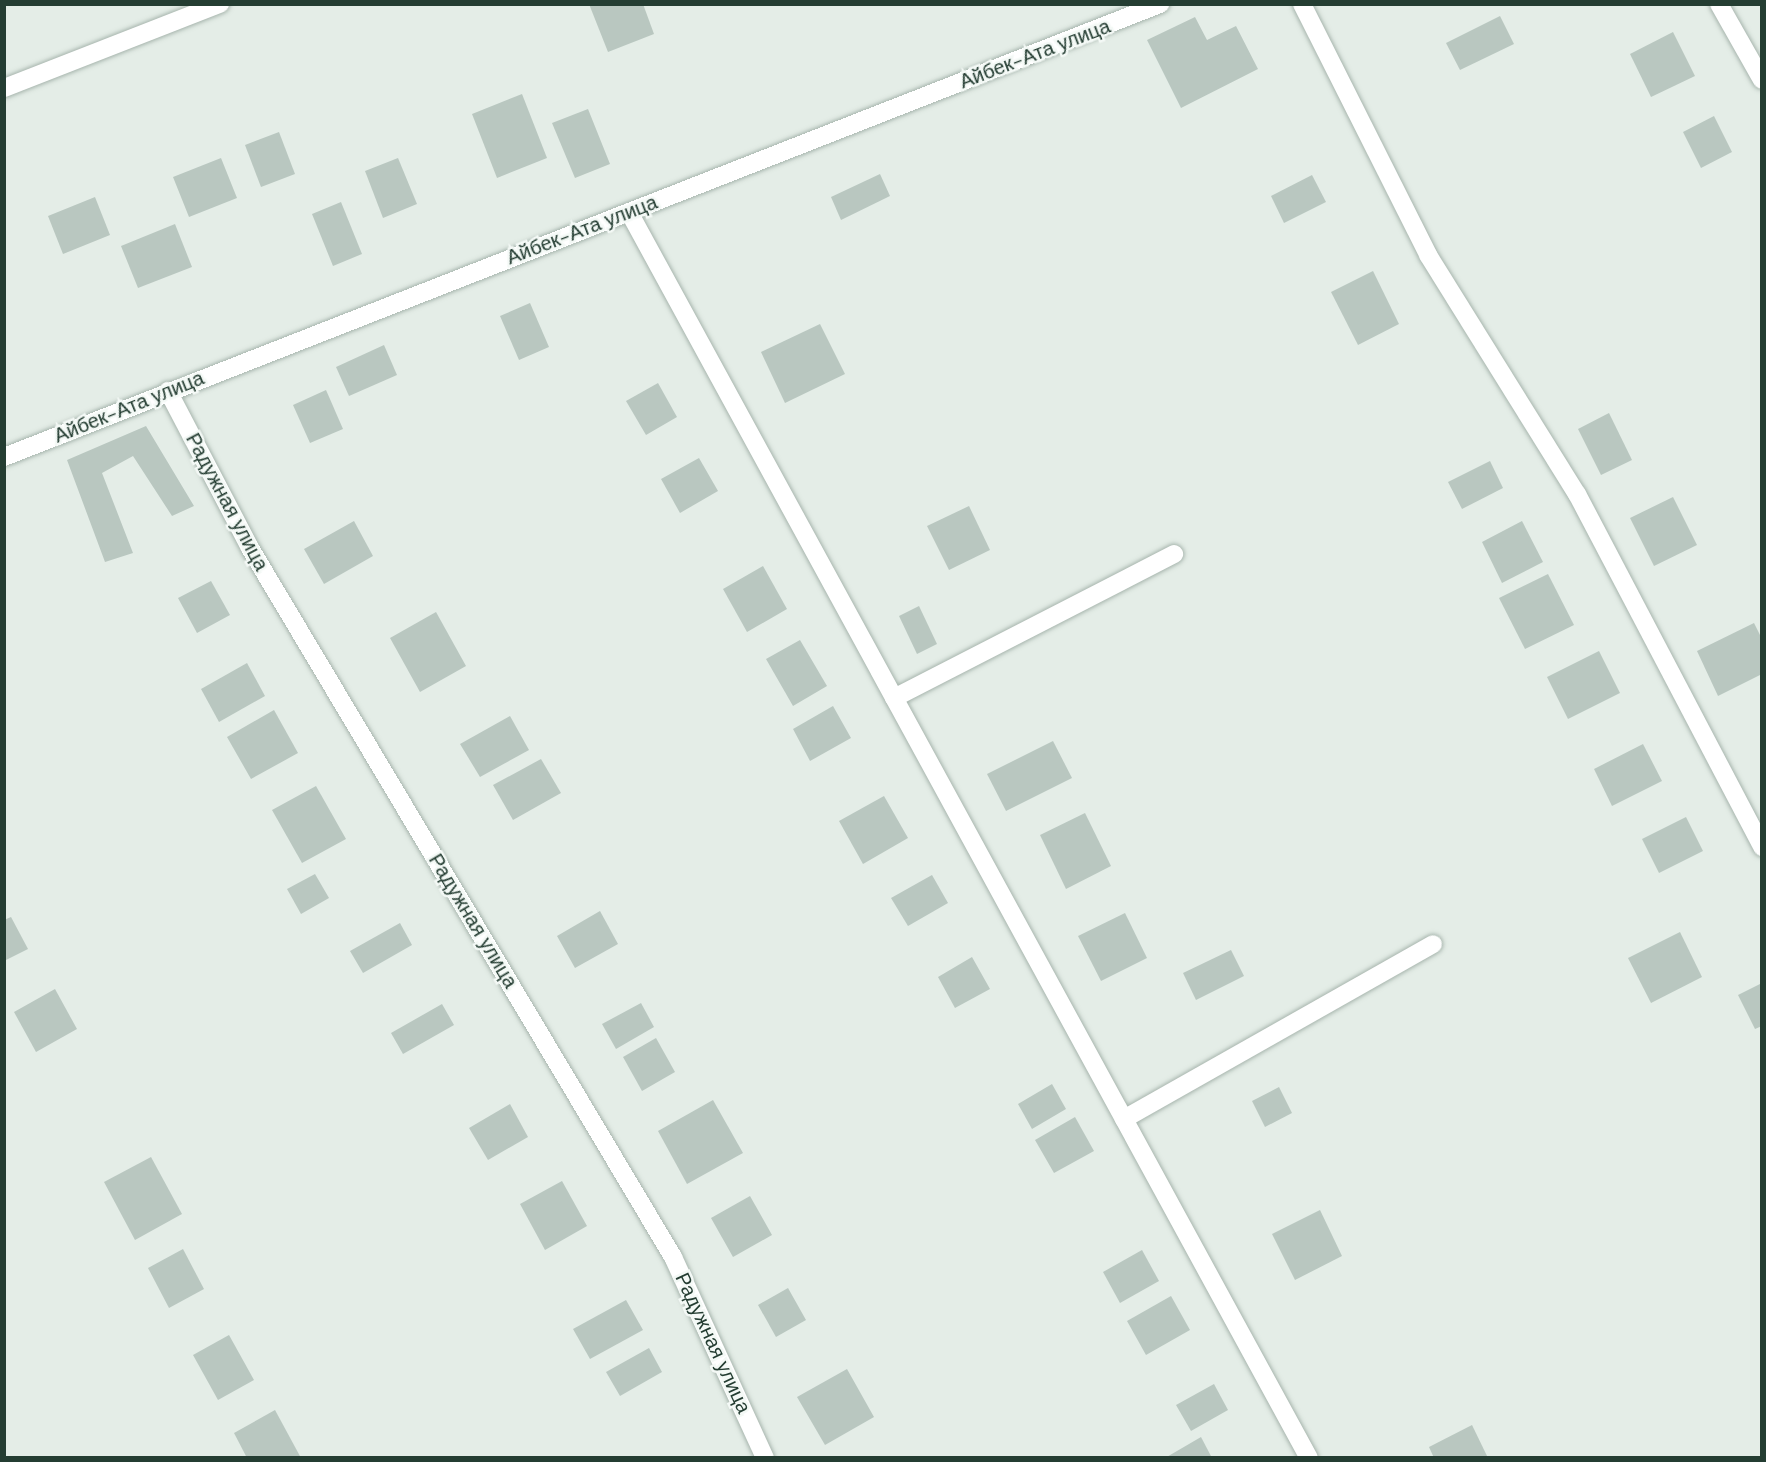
<!DOCTYPE html>
<meta charset="utf-8">
<style>
body{margin:0}
#map{position:relative;width:1766px;height:1462px;overflow:hidden;background:#e4ede7;font-family:"DM Sans",sans-serif}
div>[style]{position:absolute}
[style*='--x']{left:calc(var(--x)*1px);top:calc(var(--y)*1px);width:calc(var(--w)*1px);rotate:calc(var(--a)*1deg)}
.building>*{inset:0;background:#b9c7c0}
.roads{filter:drop-shadow(0 0 2px #a7b5ad) drop-shadow(0 0 2px #a7b5ad)}
.minor>*{height:18px;margin:-9px;padding:0 9px;transform-origin:9px;border-radius:9px;background:#fff}
span{translate:-50% -50%;white-space:nowrap;text-align:center;line-height:1.15;-webkit-text-stroke:5px #f4f9f6;paint-order:stroke}
.street-label{font-size:20px;color:#243d32}
.frame{position:absolute;inset:0;border:6px solid #243d32;pointer-events:none}
</style>
<div id="map">
<div class="building">
<i style="clip-path:polygon(589px 4px,643px 4px,654px 34px,608px 52px)"></i>
<i style="clip-path:polygon(1500px 16px,1514px 44px,1460px 70px,1446px 43px)"></i>
<i style="clip-path:polygon(1195px 17px,1207px 40px,1236px 26px,1258px 69px,1181px 108px,1147px 40px)"></i>
<i style="clip-path:polygon(1673px 32px,1695px 76px,1651px 97px,1630px 54px)"></i>
<i style="clip-path:polygon(522px 94px,547px 158px,497px 178px,472px 114px)"></i>
<i style="clip-path:polygon(588px 109px,610px 164px,575px 178px,552px 123px)"></i>
<i style="clip-path:polygon(1714px 116px,1732px 152px,1701px 168px,1683px 132px)"></i>
<i style="clip-path:polygon(279px 132px,295px 174px,261px 187px,245px 145px)"></i>
<i style="clip-path:polygon(221px 158px,237px 198px,189px 217px,173px 177px)"></i>
<i style="clip-path:polygon(398px 158px,417px 204px,383px 218px,365px 171px)"></i>
<i style="clip-path:polygon(880px 174px,890px 196px,841px 220px,831px 197px)"></i>
<i style="clip-path:polygon(1312px 175px,1326px 202px,1284px 223px,1271px 196px)"></i>
<i style="clip-path:polygon(95px 197px,110px 235px,63px 254px,48px 216px)"></i>
<i style="clip-path:polygon(341px 202px,362px 254px,333px 266px,312px 214px)"></i>
<i style="clip-path:polygon(175px 224px,192px 267px,138px 288px,121px 246px)"></i>
<i style="clip-path:polygon(1373px 271px,1399px 324px,1358px 345px,1331px 292px)"></i>
<i style="clip-path:polygon(530px 303px,549px 347px,519px 360px,500px 316px)"></i>
<i style="clip-path:polygon(820px 324px,845px 374px,785px 403px,761px 352px)"></i>
<i style="clip-path:polygon(384px 345px,397px 375px,349px 396px,336px 367px)"></i>
<i style="clip-path:polygon(658px 383px,677px 417px,646px 435px,626px 401px)"></i>
<i style="clip-path:polygon(326px 390px,343px 429px,310px 443px,293px 405px)"></i>
<i style="clip-path:polygon(1609px 413px,1632px 460px,1601px 475px,1578px 429px)"></i>
<i style="clip-path:polygon(146px 426px,194px 506px,172px 516px,133px 456px,102px 473px,133px 553px,105px 562px,67px 460px)"></i>
<i style="clip-path:polygon(699px 458px,718px 491px,680px 513px,661px 479px)"></i>
<i style="clip-path:polygon(1490px 461px,1503px 488px,1462px 509px,1448px 482px)"></i>
<i style="clip-path:polygon(1673px 497px,1697px 545px,1654px 566px,1630px 518px)"></i>
<i style="clip-path:polygon(969px 506px,990px 550px,949px 570px,927px 526px)"></i>
<i style="clip-path:polygon(354px 521px,373px 556px,324px 584px,304px 549px)"></i>
<i style="clip-path:polygon(1522px 521px,1543px 562px,1502px 583px,1482px 542px)"></i>
<i style="clip-path:polygon(763px 566px,787px 609px,747px 632px,723px 589px)"></i>
<i style="clip-path:polygon(1548px 574px,1574px 625px,1525px 649px,1499px 598px)"></i>
<i style="clip-path:polygon(211px 581px,230px 615px,197px 633px,178px 598px)"></i>
<i style="clip-path:polygon(919px 606px,937px 644px,917px 654px,899px 616px)"></i>
<i style="clip-path:polygon(436px 612px,466px 666px,420px 692px,390px 638px)"></i>
<i style="clip-path:polygon(1754px 623px,1762px 639px,1762px 674px,1718px 696px,1697px 651px)"></i>
<i style="clip-path:polygon(800px 640px,827px 686px,793px 706px,766px 659px)"></i>
<i style="clip-path:polygon(1599px 651px,1620px 693px,1568px 719px,1547px 677px)"></i>
<i style="clip-path:polygon(247px 663px,265px 696px,219px 722px,201px 689px)"></i>
<i style="clip-path:polygon(833px 706px,851px 738px,810px 761px,793px 729px)"></i>
<i style="clip-path:polygon(274px 710px,298px 753px,251px 779px,227px 737px)"></i>
<i style="clip-path:polygon(510px 716px,529px 750px,480px 777px,460px 744px)"></i>
<i style="clip-path:polygon(1053px 741px,1072px 778px,1006px 811px,987px 774px)"></i>
<i style="clip-path:polygon(1643px 744px,1662px 781px,1612px 806px,1594px 769px)"></i>
<i style="clip-path:polygon(541px 759px,561px 793px,513px 820px,493px 785px)"></i>
<i style="clip-path:polygon(316px 786px,346px 839px,302px 863px,272px 810px)"></i>
<i style="clip-path:polygon(884px 796px,908px 838px,863px 864px,839px 821px)"></i>
<i style="clip-path:polygon(1085px 813px,1111px 866px,1066px 889px,1040px 835px)"></i>
<i style="clip-path:polygon(1686px 817px,1703px 851px,1659px 873px,1642px 839px)"></i>
<i style="clip-path:polygon(315px 874px,329px 898px,301px 914px,287px 889px)"></i>
<i style="clip-path:polygon(932px 875px,948px 903px,908px 926px,891px 898px)"></i>
<i style="clip-path:polygon(600px 911px,618px 944px,575px 968px,557px 936px)"></i>
<i style="clip-path:polygon(1125px 913px,1147px 958px,1101px 981px,1078px 936px)"></i>
<i style="clip-path:polygon(11px 917px,28px 949px,4px 961px,4px 920px)"></i>
<i style="clip-path:polygon(400px 923px,412px 945px,363px 973px,350px 951px)"></i>
<i style="clip-path:polygon(1680px 932px,1702px 977px,1651px 1003px,1628px 958px)"></i>
<i style="clip-path:polygon(1231px 950px,1244px 976px,1196px 1000px,1183px 973px)"></i>
<i style="clip-path:polygon(972px 957px,990px 989px,955px 1008px,938px 977px)"></i>
<i style="clip-path:polygon(1762px 983px,1762px 1026px,1755px 1029px,1738px 995px)"></i>
<i style="clip-path:polygon(55px 989px,77px 1029px,36px 1052px,14px 1012px)"></i>
<i style="clip-path:polygon(641px 1003px,654px 1027px,616px 1049px,602px 1024px)"></i>
<i style="clip-path:polygon(442px 1004px,454px 1025px,403px 1054px,391px 1033px)"></i>
<i style="clip-path:polygon(656px 1038px,675px 1072px,642px 1091px,623px 1057px)"></i>
<i style="clip-path:polygon(1052px 1084px,1066px 1109px,1032px 1129px,1018px 1104px)"></i>
<i style="clip-path:polygon(1279px 1087px,1292px 1113px,1265px 1127px,1252px 1101px)"></i>
<i style="clip-path:polygon(713px 1100px,743px 1153px,687px 1184px,658px 1131px)"></i>
<i style="clip-path:polygon(510px 1104px,528px 1137px,488px 1160px,469px 1128px)"></i>
<i style="clip-path:polygon(1075px 1117px,1094px 1151px,1054px 1173px,1035px 1140px)"></i>
<i style="clip-path:polygon(151px 1157px,182px 1214px,135px 1240px,104px 1182px)"></i>
<i style="clip-path:polygon(562px 1181px,587px 1226px,545px 1250px,520px 1204px)"></i>
<i style="clip-path:polygon(750px 1196px,772px 1235px,733px 1257px,711px 1218px)"></i>
<i style="clip-path:polygon(1320px 1210px,1342px 1256px,1295px 1280px,1272px 1234px)"></i>
<i style="clip-path:polygon(183px 1249px,204px 1289px,169px 1308px,148px 1268px)"></i>
<i style="clip-path:polygon(1142px 1250px,1159px 1281px,1120px 1303px,1103px 1272px)"></i>
<i style="clip-path:polygon(788px 1288px,806px 1320px,776px 1337px,758px 1305px)"></i>
<i style="clip-path:polygon(1171px 1296px,1190px 1330px,1146px 1355px,1127px 1321px)"></i>
<i style="clip-path:polygon(626px 1300px,643px 1330px,590px 1359px,573px 1329px)"></i>
<i style="clip-path:polygon(229px 1335px,254px 1380px,218px 1400px,193px 1355px)"></i>
<i style="clip-path:polygon(649px 1348px,662px 1372px,620px 1396px,606px 1372px)"></i>
<i style="clip-path:polygon(847px 1369px,874px 1417px,825px 1445px,797px 1397px)"></i>
<i style="clip-path:polygon(1214px 1384px,1228px 1410px,1191px 1431px,1176px 1405px)"></i>
<i style="clip-path:polygon(275px 1410px,301px 1458px,247px 1458px,234px 1433px)"></i>
<i style="clip-path:polygon(1472px 1425px,1488px 1458px,1434px 1458px,1429px 1447px)"></i>
<i style="clip-path:polygon(1201px 1437px,1212px 1458px,1165px 1458px)"></i>
</div>
<div class="roads">
<div class="minor">
<i style="--x:1302;--y:4;--w:281;--a:63.3"></i>
<i style="--x:1428;--y:255;--w:282;--a:58.1"></i>
<i style="--x:1577;--y:494;--w:399;--a:62.3"></i>
<i style="--x:1719;--y:4;--w:87;--a:60.5"></i>
<i style="--x:4;--y:88;--w:232;--a:-21.3"></i>
<i style="--x:629;--y:212;--w:1419;--a:61.38"></i>
<i style="--x:168;--y:391;--w:177;--a:62.4"></i>
<i style="--x:250;--y:548;--w:826;--a:59.18"></i>
<i style="--x:673;--y:1257;--w:221;--a:65.4"></i>
<i style="--x:4;--y:457;--w:1242;--a:-21.4"></i>
<i style="--x:894;--y:698;--w:315;--a:-27.2"></i>
<i style="--x:1124;--y:1119;--w:355;--a:-29.5"></i>
</div>
</div>
<div class="street-label">
<span style="left:1035px;top:54px;rotate:-21deg">Айбек-Ата улица</span>
<span style="left:582px;top:230px;rotate:-21deg">Айбек-Ата улица</span>
<span style="left:129px;top:407px;rotate:-22deg">Айбек-Ата улица</span>
<span style="left:227px;top:502px;rotate:62deg">Радужная улица</span>
<span style="left:473px;top:921px;rotate:59deg">Радужная улица</span>
<span style="left:713px;top:1343px;rotate:65deg">Радужная улица</span>
</div>
<div class="frame"></div>
</div>
